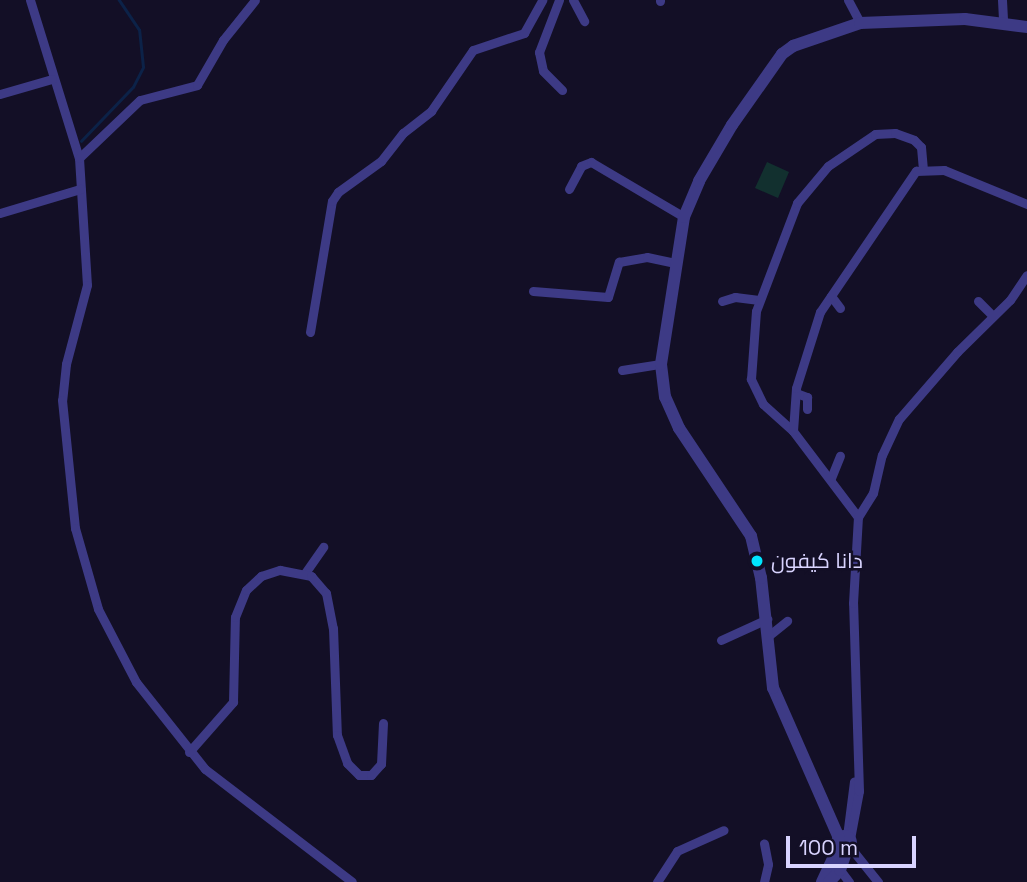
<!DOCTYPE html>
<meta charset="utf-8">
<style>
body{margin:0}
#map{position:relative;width:1027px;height:882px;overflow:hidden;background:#130f26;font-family:"Space Grotesk",Cairo,sans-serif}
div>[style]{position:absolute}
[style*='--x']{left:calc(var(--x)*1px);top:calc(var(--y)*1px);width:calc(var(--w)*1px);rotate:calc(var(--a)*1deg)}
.green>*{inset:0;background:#12302f}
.stream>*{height:2.5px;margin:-1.25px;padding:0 1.25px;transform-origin:1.25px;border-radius:1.25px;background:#0c2248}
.minor>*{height:9px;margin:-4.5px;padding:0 4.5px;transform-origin:4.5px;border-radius:4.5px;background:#3d3a85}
.tertiary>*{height:12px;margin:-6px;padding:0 6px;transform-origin:6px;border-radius:6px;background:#3d3a85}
.tertiary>.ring{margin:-6px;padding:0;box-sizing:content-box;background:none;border:12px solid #3d3a85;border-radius:50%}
.dots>*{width:19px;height:19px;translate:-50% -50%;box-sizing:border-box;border:4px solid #130f26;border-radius:50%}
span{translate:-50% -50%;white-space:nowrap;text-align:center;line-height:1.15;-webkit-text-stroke:5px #130f26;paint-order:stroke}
.poi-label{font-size:21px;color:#d9d4ff}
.left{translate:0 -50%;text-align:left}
.scale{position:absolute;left:786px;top:836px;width:130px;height:32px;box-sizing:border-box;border:4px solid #d9d4ff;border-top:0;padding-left:9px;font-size:21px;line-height:24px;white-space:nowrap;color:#d9d4ff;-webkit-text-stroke:5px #130f26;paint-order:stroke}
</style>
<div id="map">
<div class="green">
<i style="clip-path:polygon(767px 162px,789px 172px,778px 198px,755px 188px)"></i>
</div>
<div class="stream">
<i style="--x:81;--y:141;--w:75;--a:-46.1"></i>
<i style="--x:133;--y:87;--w:22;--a:-63"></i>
<i style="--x:143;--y:67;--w:37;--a:-96"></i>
<i style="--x:139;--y:30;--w:36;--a:-124"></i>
</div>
<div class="minor">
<i style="--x:30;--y:0;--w:165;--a:72.8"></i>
<i style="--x:79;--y:158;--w:127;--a:86.4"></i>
<i style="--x:87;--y:285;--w:82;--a:104.9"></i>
<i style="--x:66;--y:364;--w:36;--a:96"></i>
<i style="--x:62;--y:400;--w:129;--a:84.2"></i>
<i style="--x:75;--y:528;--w:84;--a:74.1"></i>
<i style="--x:98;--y:609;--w:82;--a:62.5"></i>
<i style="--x:136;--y:682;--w:111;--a:51.6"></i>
<i style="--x:205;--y:769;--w:185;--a:37.5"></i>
<i style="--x:559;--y:0;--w:56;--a:111"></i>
<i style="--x:539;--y:52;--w:19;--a:78"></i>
<i style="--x:543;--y:71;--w:27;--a:45"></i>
<i style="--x:573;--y:0;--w:24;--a:62"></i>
<i style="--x:660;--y:0;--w:1;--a:90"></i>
<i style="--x:848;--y:0;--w:26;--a:62"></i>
<i style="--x:1002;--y:0;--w:22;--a:87"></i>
<i style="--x:0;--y:94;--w:54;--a:-16.1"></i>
<i style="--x:79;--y:158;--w:84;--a:-43.6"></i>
<i style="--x:140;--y:100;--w:59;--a:-14.7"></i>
<i style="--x:197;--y:85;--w:52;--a:-60"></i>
<i style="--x:223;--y:40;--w:51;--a:-51.3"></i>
<i style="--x:569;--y:189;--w:26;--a:-62"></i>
<i style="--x:581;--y:166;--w:11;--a:-22"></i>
<i style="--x:591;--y:162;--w:108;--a:30.6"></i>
<i style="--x:0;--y:213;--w:84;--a:-16.7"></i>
<i style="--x:533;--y:291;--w:75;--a:4.6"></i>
<i style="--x:608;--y:297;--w:37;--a:-73"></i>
<i style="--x:619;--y:262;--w:28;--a:-10"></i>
<i style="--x:647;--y:257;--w:30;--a:12"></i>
<i style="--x:831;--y:296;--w:15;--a:53"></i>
<i style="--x:722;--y:301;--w:14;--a:-17"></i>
<i style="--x:735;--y:297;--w:24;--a:7"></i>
<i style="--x:978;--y:301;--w:21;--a:45"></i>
<i style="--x:310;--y:332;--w:133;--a:-80.5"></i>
<i style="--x:332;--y:201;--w:11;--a:-56"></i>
<i style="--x:338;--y:192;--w:53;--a:-35.8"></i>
<i style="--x:381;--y:161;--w:36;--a:-52"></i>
<i style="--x:403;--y:133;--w:36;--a:-38"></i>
<i style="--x:431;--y:111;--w:74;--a:-55.5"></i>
<i style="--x:473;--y:50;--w:54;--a:-18.4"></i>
<i style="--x:524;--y:33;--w:38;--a:-61"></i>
<i style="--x:622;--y:370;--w:39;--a:-9"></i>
<i style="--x:796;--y:393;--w:12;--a:20"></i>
<i style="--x:807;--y:397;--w:12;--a:90"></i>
<i style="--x:793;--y:431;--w:40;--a:-138"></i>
<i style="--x:763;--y:404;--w:28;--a:-116"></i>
<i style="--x:751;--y:379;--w:68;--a:-85.8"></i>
<i style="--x:756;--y:311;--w:116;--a:-69.2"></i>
<i style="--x:797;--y:203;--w:48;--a:-50"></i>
<i style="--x:828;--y:166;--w:57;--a:-34.2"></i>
<i style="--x:875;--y:134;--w:20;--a:-3"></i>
<i style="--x:895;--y:133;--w:20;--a:20"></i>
<i style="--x:914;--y:140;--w:10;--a:45"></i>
<i style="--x:921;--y:147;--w:21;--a:85"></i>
<i style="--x:831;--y:478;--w:24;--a:-68"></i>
<i style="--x:858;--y:517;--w:108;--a:-127.1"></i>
<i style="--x:793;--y:431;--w:43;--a:-86"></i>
<i style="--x:796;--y:388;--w:80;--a:-72.5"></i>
<i style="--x:820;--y:312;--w:171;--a:-55.8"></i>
<i style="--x:916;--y:171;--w:28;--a:-2"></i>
<i style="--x:944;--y:170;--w:90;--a:22.3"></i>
<i style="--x:305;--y:573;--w:32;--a:-55"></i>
<i style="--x:767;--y:637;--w:26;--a:-39"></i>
<i style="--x:721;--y:640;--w:51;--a:-24.5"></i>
<i style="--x:189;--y:752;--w:67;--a:-48.7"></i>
<i style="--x:233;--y:702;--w:85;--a:-88.7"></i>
<i style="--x:235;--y:617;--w:29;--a:-68"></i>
<i style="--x:246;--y:590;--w:21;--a:-43"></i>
<i style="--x:261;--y:576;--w:20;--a:-18"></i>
<i style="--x:280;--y:570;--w:32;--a:11"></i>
<i style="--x:311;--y:576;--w:23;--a:49"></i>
<i style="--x:326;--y:593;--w:36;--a:79"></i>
<i style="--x:333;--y:628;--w:107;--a:87.9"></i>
<i style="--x:337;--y:735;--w:30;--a:70"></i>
<i style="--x:347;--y:763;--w:17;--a:45"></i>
<i style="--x:359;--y:775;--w:12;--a:0"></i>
<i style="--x:371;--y:775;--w:15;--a:-48"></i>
<i style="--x:381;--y:764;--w:41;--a:-87.2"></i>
<i style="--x:847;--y:836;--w:55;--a:-82.7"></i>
<i style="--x:850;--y:839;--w:49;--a:-79.4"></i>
<i style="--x:859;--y:791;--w:188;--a:-91.8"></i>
<i style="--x:853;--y:603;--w:86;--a:-86.7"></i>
<i style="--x:858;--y:517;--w:28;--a:-58"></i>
<i style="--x:873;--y:493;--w:39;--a:-77"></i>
<i style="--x:882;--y:455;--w:40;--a:-65"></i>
<i style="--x:899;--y:419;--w:89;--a:-49.1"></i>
<i style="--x:957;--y:352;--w:74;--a:-44.5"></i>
<i style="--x:1010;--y:300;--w:30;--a:-56"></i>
<i style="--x:850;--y:847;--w:45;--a:51.3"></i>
<i style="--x:840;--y:870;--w:15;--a:53"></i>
<i style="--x:657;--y:882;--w:37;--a:-57"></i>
<i style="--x:677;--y:851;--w:51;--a:-24.1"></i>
<i style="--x:764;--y:882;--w:18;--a:-77"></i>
<i style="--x:768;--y:864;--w:21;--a:-101"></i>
</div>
<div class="tertiary">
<i class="ring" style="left:837px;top:836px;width:2px;height:2px"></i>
<i style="--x:839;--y:838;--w:164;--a:-113.7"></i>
<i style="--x:773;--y:688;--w:111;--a:-96.2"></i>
<i style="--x:761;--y:578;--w:43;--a:-103.4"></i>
<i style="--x:751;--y:536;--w:130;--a:-123.7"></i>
<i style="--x:679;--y:428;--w:34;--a:-114"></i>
<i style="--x:665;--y:397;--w:33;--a:-97"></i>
<i style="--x:661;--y:364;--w:149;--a:-81.1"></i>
<i style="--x:684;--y:217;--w:39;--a:-67"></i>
<i style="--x:699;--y:181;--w:65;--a:-59.5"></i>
<i style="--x:732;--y:125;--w:87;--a:-54.8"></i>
<i style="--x:782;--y:54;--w:14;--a:-36"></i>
<i style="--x:793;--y:46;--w:71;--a:-18.9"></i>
<i style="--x:860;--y:23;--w:105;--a:-2.2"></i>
<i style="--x:965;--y:19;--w:63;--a:7.4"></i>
<i style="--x:822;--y:882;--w:38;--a:-65"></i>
<i style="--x:829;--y:882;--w:16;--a:-47"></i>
<i style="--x:840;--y:870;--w:21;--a:-71"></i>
</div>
<div class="dots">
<i style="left:757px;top:561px;background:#00e5ff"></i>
</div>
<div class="poi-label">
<span class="left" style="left:771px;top:561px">دانا كيفون</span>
</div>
<div class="scale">100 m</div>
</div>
